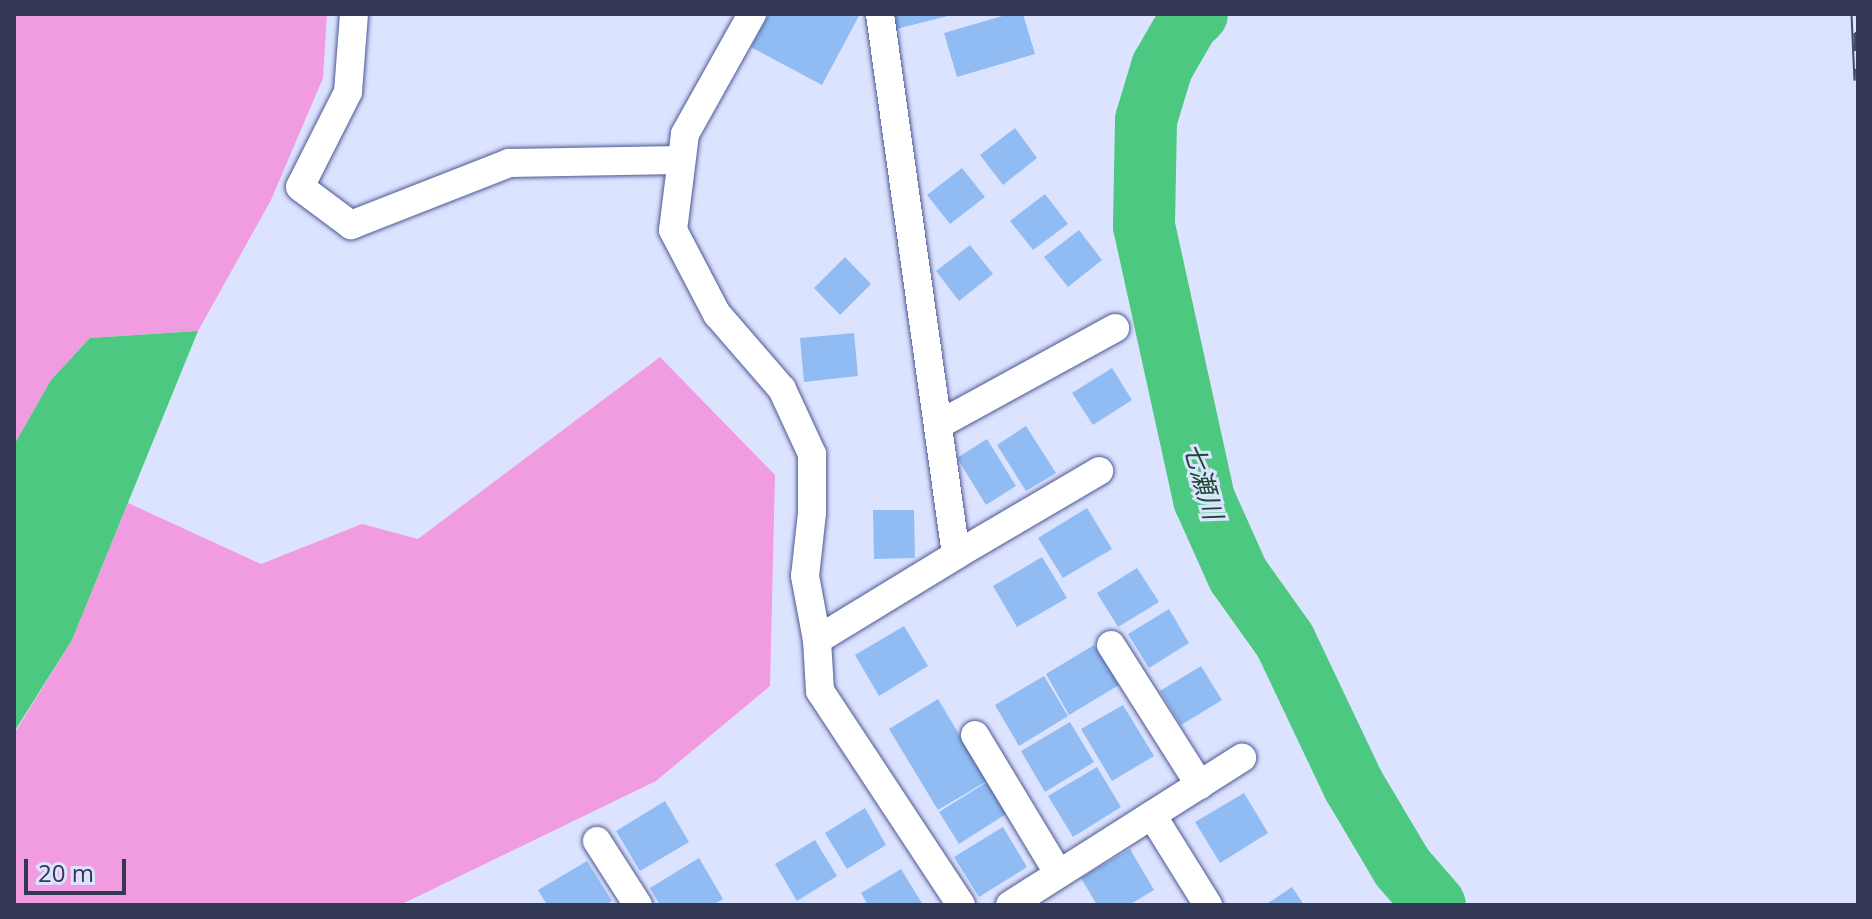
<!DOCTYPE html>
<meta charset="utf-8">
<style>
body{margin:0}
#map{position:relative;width:1872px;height:919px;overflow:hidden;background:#dce3ff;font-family:"Open Sans","Noto Sans JP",sans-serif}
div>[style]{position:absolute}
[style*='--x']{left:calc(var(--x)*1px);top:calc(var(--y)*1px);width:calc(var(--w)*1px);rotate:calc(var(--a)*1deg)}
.green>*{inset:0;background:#f19be0}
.water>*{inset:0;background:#4dc880}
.river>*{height:62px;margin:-31px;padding:0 31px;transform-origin:31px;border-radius:31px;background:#4dc880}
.building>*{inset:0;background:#90bcf3}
.roads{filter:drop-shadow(0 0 2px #4d5893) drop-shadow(0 0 2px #4d5893)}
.street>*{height:28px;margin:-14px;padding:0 14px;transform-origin:14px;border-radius:14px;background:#fff}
.rail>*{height:9px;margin-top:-4.5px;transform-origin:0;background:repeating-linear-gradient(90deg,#dce3ff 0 18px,#464c68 0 36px);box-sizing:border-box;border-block:2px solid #464c68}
span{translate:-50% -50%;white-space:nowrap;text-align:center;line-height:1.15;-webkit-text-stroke:6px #dce3ff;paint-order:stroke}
.water-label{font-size:26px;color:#1a4b2e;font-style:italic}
.frame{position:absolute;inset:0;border:16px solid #333954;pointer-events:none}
.scale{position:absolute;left:24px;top:859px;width:102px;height:36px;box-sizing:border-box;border:4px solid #333954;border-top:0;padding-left:10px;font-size:24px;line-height:28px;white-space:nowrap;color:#333954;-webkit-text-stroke:6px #dce3ff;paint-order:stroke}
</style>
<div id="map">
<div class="green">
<i style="clip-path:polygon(14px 14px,327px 14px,323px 78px,271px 200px,198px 331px,90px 338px,51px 380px,14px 445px)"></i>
<i style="clip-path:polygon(660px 357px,775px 475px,770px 686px,656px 781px,400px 905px,14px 905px,14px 734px,72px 640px,128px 503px,261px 564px,362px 524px,418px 539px)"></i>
</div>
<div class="water">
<i style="clip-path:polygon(198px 331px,72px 640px,14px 732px,14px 445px,51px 380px,90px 338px)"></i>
</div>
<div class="river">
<i style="--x:1197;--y:14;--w:12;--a:138"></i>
<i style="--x:1188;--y:22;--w:52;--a:120"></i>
<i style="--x:1162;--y:67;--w:55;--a:106.8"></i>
<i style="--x:1146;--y:120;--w:106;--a:91.1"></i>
<i style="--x:1144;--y:226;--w:280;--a:77.6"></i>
<i style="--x:1204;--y:499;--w:83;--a:65.9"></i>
<i style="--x:1238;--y:575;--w:81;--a:54.5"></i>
<i style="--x:1285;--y:641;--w:161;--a:64.6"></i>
<i style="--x:1354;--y:786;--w:94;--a:59.3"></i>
<i style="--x:1402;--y:867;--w:50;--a:49"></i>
</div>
<div class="building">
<i style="clip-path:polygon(769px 14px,860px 14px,822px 85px,751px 47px)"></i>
<i style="clip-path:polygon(892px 14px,951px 14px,952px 15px,896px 29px)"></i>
<i style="clip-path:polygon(1009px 14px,1023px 14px,1035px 54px,957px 77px,944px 33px)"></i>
<i style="clip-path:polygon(1015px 128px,1037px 158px,1003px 185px,980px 155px)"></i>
<i style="clip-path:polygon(962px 168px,985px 197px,950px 224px,927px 195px)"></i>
<i style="clip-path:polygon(1045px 194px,1068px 224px,1033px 250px,1010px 221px)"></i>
<i style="clip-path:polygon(1079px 230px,1102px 260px,1068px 287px,1044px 257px)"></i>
<i style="clip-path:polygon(970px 245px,993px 274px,959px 301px,936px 271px)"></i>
<i style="clip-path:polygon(845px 257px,871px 284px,840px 315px,814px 288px)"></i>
<i style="clip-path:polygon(854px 333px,858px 376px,804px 382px,800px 338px)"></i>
<i style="clip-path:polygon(1112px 368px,1132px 400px,1093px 425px,1072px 393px)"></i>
<i style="clip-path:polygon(1026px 426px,1056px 473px,1026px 491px,997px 445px)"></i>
<i style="clip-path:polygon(987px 439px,1016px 486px,986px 505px,957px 458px)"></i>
<i style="clip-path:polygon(1087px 508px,1112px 549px,1063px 578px,1038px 538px)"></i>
<i style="clip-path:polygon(873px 510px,914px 510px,915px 558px,874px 559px)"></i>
<i style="clip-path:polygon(1042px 557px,1067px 598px,1017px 627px,993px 586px)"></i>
<i style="clip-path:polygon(1137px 568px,1159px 602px,1118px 627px,1097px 593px)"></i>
<i style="clip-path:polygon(1169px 609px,1189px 643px,1149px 668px,1128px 634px)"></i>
<i style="clip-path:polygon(904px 626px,928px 666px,879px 696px,855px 655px)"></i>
<i style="clip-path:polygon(1094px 645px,1119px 685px,1069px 715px,1046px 674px)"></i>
<i style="clip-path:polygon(1201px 666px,1222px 700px,1181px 725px,1160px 691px)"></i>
<i style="clip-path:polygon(1044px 676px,1068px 716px,1019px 746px,995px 705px)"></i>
<i style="clip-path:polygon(938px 699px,987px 781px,938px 810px,889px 729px)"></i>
<i style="clip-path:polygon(1123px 705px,1154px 756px,1112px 781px,1081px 729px)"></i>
<i style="clip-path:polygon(1070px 722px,1094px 762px,1045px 792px,1021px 751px)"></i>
<i style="clip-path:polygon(1097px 767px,1121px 807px,1073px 837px,1048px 796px)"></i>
<i style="clip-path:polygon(987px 782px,1006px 814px,959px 844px,939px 812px)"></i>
<i style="clip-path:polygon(1244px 793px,1268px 833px,1220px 863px,1195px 822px)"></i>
<i style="clip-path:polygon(665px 801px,689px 842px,640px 871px,616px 831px)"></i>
<i style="clip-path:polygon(865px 808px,886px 845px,847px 869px,825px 833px)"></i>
<i style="clip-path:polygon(1003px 827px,1027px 867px,979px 897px,954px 857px)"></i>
<i style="clip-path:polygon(815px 840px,837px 876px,797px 901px,775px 864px)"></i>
<i style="clip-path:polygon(1130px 849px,1154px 890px,1129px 905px,1097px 905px,1081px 878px)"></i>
<i style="clip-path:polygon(699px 858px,723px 899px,713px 905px,660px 905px,650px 888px)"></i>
<i style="clip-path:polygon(587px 861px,612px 901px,605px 905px,547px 905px,538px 890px)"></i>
<i style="clip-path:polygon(901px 869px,923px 905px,868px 905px,861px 893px)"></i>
<i style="clip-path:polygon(1292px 887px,1304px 905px,1265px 905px)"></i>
</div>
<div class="roads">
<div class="street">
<i style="--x:354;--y:14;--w:78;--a:94.4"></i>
<i style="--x:348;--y:92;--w:106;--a:116.8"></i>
<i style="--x:300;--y:187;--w:64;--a:36.7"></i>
<i style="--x:351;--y:225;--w:170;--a:-21.4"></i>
<i style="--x:509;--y:163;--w:171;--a:-1"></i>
<i style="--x:752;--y:14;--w:137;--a:119.2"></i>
<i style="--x:685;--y:134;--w:97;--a:97.1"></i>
<i style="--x:673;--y:230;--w:95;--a:62.4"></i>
<i style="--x:717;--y:314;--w:99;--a:49.1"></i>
<i style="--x:782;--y:389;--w:72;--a:65.2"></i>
<i style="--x:812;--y:454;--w:59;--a:90"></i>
<i style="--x:812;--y:513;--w:63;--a:96.3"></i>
<i style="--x:805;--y:576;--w:65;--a:79.4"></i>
<i style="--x:817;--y:640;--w:51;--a:86.6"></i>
<i style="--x:820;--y:691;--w:256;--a:56.6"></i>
<i style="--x:938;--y:425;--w:202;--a:-28.7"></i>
<i style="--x:956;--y:555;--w:166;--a:-30.4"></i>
<i style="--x:817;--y:640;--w:163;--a:-31.4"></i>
<i style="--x:956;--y:555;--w:546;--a:-98"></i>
<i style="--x:1111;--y:645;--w:166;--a:57.6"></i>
<i style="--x:975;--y:735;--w:162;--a:58.9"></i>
<i style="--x:1152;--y:815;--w:106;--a:58.1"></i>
<i style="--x:597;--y:841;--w:76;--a:57.4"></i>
<i style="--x:1010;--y:905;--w:275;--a:-32.4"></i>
</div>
</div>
<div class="rail">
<i style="--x:1855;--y:14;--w:66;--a:87.4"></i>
</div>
<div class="water-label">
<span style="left:1203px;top:481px;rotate:74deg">七瀬川</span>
</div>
<div class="frame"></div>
<div class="scale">20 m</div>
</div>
